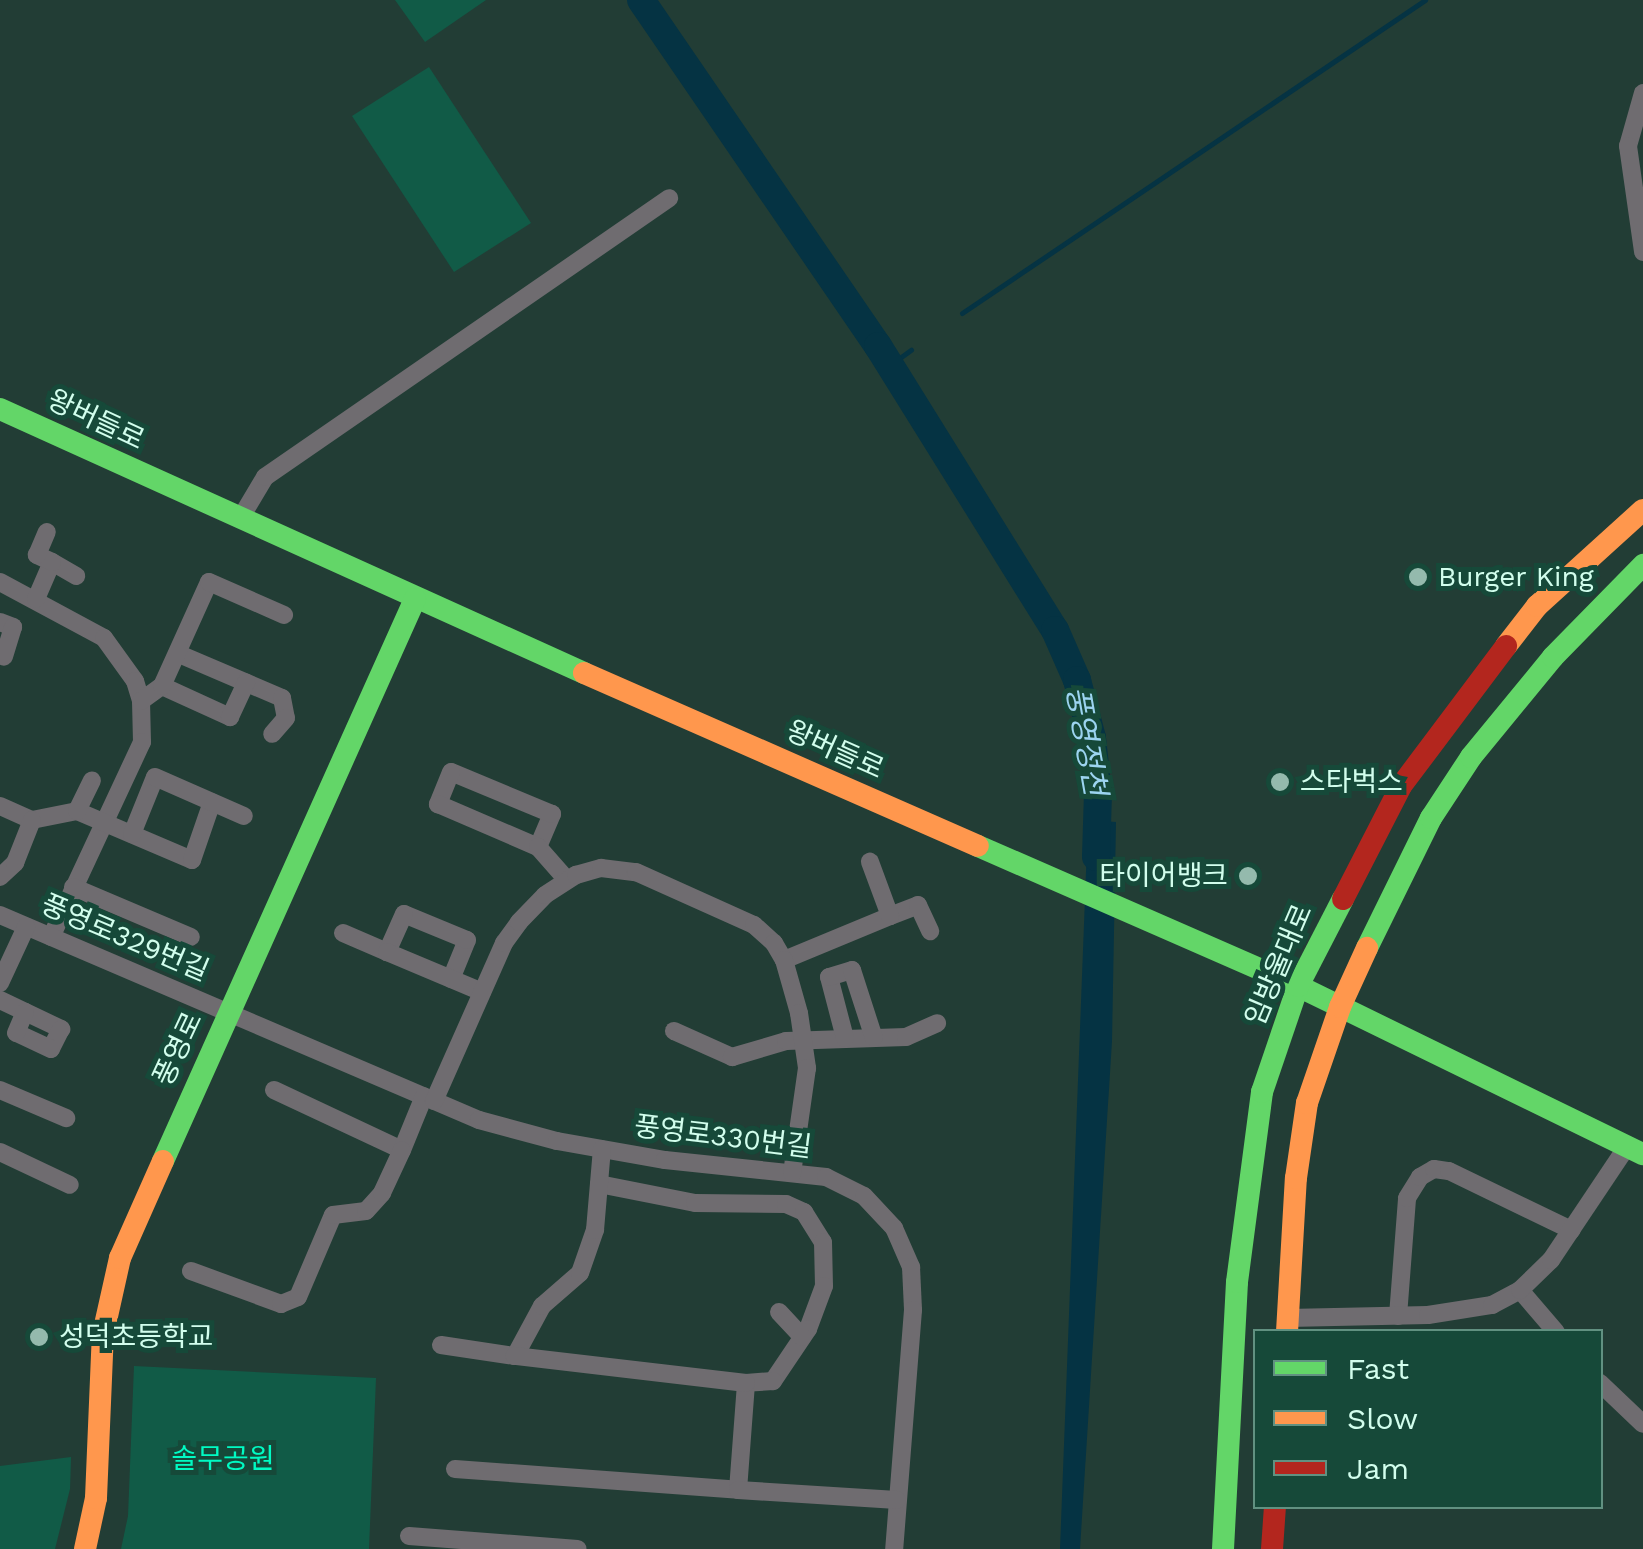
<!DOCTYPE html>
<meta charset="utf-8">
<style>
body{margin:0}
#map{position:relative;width:1643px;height:1549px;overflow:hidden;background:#223d35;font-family:"Work Sans","Noto Sans KR",sans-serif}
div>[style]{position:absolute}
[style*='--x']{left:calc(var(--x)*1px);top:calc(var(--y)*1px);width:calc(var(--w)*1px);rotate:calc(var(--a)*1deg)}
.green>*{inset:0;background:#115b47}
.water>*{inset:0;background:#053343}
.stream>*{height:5px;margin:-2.5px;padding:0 2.5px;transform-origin:2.5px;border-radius:2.5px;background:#053343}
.river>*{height:28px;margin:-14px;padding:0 14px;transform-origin:14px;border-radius:14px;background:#053343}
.street>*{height:18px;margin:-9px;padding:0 9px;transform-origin:9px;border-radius:9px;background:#6f6c70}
.fast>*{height:22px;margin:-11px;padding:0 11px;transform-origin:11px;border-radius:11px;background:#63d668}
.slow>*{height:22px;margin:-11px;padding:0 11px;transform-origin:11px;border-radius:11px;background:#ff974d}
.jam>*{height:22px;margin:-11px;padding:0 11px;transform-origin:11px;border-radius:11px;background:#b3261e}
.dots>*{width:28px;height:28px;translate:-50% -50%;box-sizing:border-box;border:5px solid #164939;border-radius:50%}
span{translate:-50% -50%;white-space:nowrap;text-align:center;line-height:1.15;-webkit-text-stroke:10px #164939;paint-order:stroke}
.street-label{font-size:28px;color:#d2feed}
.poi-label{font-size:28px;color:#d2feed}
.left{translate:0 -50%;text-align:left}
.right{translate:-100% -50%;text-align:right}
.park-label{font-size:28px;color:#01fac3}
.water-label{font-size:30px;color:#9cd4f0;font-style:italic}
.legend{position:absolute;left:1253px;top:1329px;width:350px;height:180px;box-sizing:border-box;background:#164939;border:2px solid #619181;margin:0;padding:12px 18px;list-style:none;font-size:30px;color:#d2feed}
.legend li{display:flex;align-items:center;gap:20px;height:50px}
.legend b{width:50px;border:2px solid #619181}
</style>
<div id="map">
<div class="green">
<i style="clip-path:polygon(395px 0,486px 0,425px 42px)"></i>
<i style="clip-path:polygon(429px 67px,531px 223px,454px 272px,352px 116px)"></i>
<i style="clip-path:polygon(134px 1366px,376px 1378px,369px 1549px,121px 1549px,128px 1516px)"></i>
<i style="clip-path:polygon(71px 1457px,70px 1489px,55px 1549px,0 1549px,0 1466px)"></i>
</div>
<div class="water">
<i style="clip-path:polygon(1088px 820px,1116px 822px,1112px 1041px,1080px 1549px,1060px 1549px)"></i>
</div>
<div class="stream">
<i style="--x:962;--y:313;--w:559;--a:-34.06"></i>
<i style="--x:890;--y:365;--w:26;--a:-36"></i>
</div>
<div class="river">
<i style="--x:641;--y:0;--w:419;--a:55.6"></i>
<i style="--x:878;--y:346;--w:335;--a:58.1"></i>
<i style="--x:1055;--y:630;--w:55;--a:66.3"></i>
<i style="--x:1077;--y:680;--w:60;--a:75.5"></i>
<i style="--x:1092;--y:738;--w:55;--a:83.8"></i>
<i style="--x:1098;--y:793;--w:64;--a:91.8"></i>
</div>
<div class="street">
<i style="--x:1643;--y:93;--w:55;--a:105.8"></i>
<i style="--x:1628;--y:146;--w:107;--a:81.9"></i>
<i style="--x:240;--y:519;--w:49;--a:-59.2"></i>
<i style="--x:265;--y:477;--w:491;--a:-34.6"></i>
<i style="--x:52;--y:562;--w:28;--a:30"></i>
<i style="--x:0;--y:582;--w:118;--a:28.3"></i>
<i style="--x:104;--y:638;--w:53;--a:54.2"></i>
<i style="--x:135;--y:681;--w:21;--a:73"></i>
<i style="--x:141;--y:701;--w:41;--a:88.6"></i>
<i style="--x:142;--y:742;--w:215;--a:115"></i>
<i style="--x:36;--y:599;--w:40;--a:-66.6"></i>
<i style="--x:52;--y:562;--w:17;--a:-155"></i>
<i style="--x:37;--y:555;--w:25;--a:-67"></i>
<i style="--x:0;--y:622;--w:14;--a:21"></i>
<i style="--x:13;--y:627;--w:31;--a:107"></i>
<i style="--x:179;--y:654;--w:112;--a:23.1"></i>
<i style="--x:282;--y:698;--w:20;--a:79"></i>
<i style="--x:286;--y:718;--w:21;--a:131"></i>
<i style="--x:162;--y:686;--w:75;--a:24.5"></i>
<i style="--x:230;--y:717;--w:38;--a:-65"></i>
<i style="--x:141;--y:701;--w:26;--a:-36"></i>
<i style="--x:162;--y:686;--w:114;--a:-65.7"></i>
<i style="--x:209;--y:582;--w:82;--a:23.7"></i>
<i style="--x:0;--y:806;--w:35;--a:24"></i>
<i style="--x:32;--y:820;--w:46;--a:-11.3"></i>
<i style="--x:77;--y:811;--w:125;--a:23.1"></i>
<i style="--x:192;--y:860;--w:61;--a:-71"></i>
<i style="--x:77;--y:811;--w:34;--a:-64"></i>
<i style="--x:132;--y:834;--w:61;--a:-68"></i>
<i style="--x:155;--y:777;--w:97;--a:23.7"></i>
<i style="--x:538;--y:847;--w:36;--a:-67"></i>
<i style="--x:552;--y:814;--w:109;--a:-157.4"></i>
<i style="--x:451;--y:772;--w:35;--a:112"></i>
<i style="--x:438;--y:804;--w:109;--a:23.3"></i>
<i style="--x:538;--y:847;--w:44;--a:48.7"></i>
<i style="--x:0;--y:877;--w:21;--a:-43"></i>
<i style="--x:15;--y:863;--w:46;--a:-68.4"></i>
<i style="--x:73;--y:887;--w:128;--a:23"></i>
<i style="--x:0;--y:915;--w:521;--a:23.17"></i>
<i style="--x:479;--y:1120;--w:81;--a:15.1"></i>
<i style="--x:557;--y:1141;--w:110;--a:10"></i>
<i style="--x:665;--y:1160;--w:162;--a:6"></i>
<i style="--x:826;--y:1177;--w:42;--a:26.6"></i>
<i style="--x:864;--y:1196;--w:44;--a:46.8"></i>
<i style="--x:894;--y:1228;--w:43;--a:66.4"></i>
<i style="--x:911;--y:1267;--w:43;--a:87.3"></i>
<i style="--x:913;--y:1310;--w:240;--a:94.5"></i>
<i style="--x:890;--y:916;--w:30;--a:-21"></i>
<i style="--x:918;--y:905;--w:29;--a:65"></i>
<i style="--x:343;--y:933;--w:48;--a:23.4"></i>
<i style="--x:784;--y:960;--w:115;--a:-22.5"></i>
<i style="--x:890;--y:916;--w:58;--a:-110.3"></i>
<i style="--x:451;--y:979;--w:42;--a:-67.7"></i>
<i style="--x:467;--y:940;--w:68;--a:-157.6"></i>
<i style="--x:404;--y:914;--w:42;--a:114.1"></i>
<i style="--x:387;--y:952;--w:103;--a:22.8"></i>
<i style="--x:0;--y:983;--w:62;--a:-65.1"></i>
<i style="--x:0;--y:1000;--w:68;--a:25.4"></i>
<i style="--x:61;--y:1029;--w:22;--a:117"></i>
<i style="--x:51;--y:1049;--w:38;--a:-155"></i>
<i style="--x:16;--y:1033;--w:23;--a:-67"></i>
<i style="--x:674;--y:1031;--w:64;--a:24.1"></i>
<i style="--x:732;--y:1057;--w:56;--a:-16.5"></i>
<i style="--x:786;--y:1041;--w:120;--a:-1.9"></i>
<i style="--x:906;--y:1037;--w:34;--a:-24"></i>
<i style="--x:845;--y:1038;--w:63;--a:-104.7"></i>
<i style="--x:829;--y:977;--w:24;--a:-17"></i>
<i style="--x:852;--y:970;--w:71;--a:72.1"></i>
<i style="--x:0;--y:1090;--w:72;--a:23"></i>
<i style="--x:274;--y:1090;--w:141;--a:25.1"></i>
<i style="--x:402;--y:1150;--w:58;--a:-67.8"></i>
<i style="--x:434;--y:1101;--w:173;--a:-66.1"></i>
<i style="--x:504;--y:943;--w:26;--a:-54"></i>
<i style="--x:519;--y:922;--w:37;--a:-46"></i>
<i style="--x:545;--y:895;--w:37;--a:-33"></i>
<i style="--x:576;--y:875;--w:26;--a:-16"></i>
<i style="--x:601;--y:868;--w:35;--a:7"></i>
<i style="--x:636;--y:872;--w:129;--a:24.2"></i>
<i style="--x:754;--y:925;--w:27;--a:42"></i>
<i style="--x:774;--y:943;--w:20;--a:60"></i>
<i style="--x:784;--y:960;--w:55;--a:74.2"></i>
<i style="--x:799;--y:1013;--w:56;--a:81.7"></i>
<i style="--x:807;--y:1068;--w:106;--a:98.1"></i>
<i style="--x:0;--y:1152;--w:77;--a:25.2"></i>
<i style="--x:599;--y:1184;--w:98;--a:11.2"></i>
<i style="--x:695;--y:1203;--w:91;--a:0.6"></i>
<i style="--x:786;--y:1204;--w:20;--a:24"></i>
<i style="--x:804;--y:1212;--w:36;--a:58"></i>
<i style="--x:823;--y:1242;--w:44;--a:88.7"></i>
<i style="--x:824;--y:1286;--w:46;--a:110.4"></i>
<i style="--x:808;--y:1329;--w:63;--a:123.9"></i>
<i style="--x:773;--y:1381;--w:27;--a:176"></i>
<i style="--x:191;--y:1271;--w:96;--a:20.1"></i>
<i style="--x:281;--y:1304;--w:18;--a:-22"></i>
<i style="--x:298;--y:1297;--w:89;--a:-66.9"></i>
<i style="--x:333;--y:1215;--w:33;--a:-7"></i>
<i style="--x:366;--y:1211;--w:24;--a:-48"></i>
<i style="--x:382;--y:1193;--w:47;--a:-65.1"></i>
<i style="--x:1520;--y:1290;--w:55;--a:49.4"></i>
<i style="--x:779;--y:1312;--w:34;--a:47"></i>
<i style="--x:1398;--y:1316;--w:118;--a:-85.6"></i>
<i style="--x:1407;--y:1198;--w:25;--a:-58"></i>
<i style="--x:1420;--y:1177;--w:16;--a:-30"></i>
<i style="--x:1434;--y:1169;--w:15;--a:8"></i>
<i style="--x:1449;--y:1171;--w:136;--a:25.8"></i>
<i style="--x:1288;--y:1318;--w:140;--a:-1.2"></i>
<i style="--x:1428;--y:1315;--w:65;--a:-8.9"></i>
<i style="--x:1492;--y:1305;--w:32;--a:-28"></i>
<i style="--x:1520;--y:1290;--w:43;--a:-44.1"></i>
<i style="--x:1551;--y:1260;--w:138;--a:-56.2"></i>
<i style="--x:441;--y:1345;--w:75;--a:8.5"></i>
<i style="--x:515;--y:1356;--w:57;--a:-61.6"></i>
<i style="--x:542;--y:1306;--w:50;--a:-41"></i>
<i style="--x:580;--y:1273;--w:46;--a:-70.8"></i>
<i style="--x:595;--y:1230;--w:81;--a:-85.1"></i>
<i style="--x:1600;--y:1383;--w:59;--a:43.6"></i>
<i style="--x:455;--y:1469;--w:284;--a:4.2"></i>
<i style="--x:738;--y:1490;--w:107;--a:-85.7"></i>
<i style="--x:746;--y:1383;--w:233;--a:-173.3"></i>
<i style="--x:738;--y:1490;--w:159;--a:3.6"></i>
<i style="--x:409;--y:1536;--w:169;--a:4.4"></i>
</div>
<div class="fast">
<i style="--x:0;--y:409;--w:641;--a:24.33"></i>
<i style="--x:978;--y:846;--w:349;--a:23.6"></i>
<i style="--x:1298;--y:986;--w:384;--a:26"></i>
<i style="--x:1367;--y:948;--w:145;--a:-63.8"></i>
<i style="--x:1431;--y:818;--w:73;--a:-56.7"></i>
<i style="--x:1471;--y:757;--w:129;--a:-50.6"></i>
<i style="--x:1553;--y:657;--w:129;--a:-45.6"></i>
<i style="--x:163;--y:1161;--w:616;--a:-65.85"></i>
<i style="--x:1223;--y:1549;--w:267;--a:-87"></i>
<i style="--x:1237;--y:1282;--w:192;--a:-82.5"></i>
<i style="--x:1262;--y:1092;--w:112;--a:-71.2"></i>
<i style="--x:1298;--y:986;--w:98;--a:-62.7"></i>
</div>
<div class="slow">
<i style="--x:1506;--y:646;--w:51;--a:-52.2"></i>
<i style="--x:1537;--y:606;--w:143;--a:-42.2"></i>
<i style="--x:584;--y:673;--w:430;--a:23.7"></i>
<i style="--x:1287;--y:1332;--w:154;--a:-86.7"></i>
<i style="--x:1296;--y:1178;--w:76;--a:-81.7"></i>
<i style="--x:1307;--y:1103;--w:102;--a:-71"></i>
<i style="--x:1340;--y:1007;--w:65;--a:-65.4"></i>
<i style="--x:85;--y:1549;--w:52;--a:-77.8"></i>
<i style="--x:96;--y:1498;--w:164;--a:-87.6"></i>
<i style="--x:103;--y:1334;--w:78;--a:-77.4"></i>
<i style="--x:120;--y:1258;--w:106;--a:-66.1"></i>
</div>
<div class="jam">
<i style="--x:1343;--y:899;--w:127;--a:-62.8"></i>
<i style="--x:1401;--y:786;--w:175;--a:-53.1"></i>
<i style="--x:1272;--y:1549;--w:43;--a:-86"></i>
</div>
<div class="dots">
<i style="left:1418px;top:577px;background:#94baad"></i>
<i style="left:1280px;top:782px;background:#94baad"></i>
<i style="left:1248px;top:876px;background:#94baad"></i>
<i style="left:39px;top:1337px;background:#94baad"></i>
</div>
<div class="street-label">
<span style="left:96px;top:420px;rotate:25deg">왕버들로</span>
<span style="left:835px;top:750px;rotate:24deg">왕버들로</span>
<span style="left:125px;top:938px;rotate:23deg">풍영로329번길</span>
<span style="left:1279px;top:965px;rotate:-67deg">임방울대로</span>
<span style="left:178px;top:1049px;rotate:-65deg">풍영로</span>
<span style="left:723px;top:1137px;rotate:7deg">풍영로330번길</span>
</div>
<div class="poi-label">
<span class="left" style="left:1438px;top:577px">Burger King</span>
<span class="left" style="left:1300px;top:782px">스타벅스</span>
<span class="right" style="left:1228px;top:876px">타이어뱅크</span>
<span class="left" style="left:59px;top:1337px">성덕초등학교</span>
</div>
<div class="park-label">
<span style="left:223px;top:1459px">솔무공원</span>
</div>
<div class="water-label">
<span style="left:1086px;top:741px;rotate:80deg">풍영정천</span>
</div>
<ul class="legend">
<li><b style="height:12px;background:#63d668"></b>Fast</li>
<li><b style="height:12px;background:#ff974d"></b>Slow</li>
<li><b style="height:12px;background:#b3261e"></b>Jam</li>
</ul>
</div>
